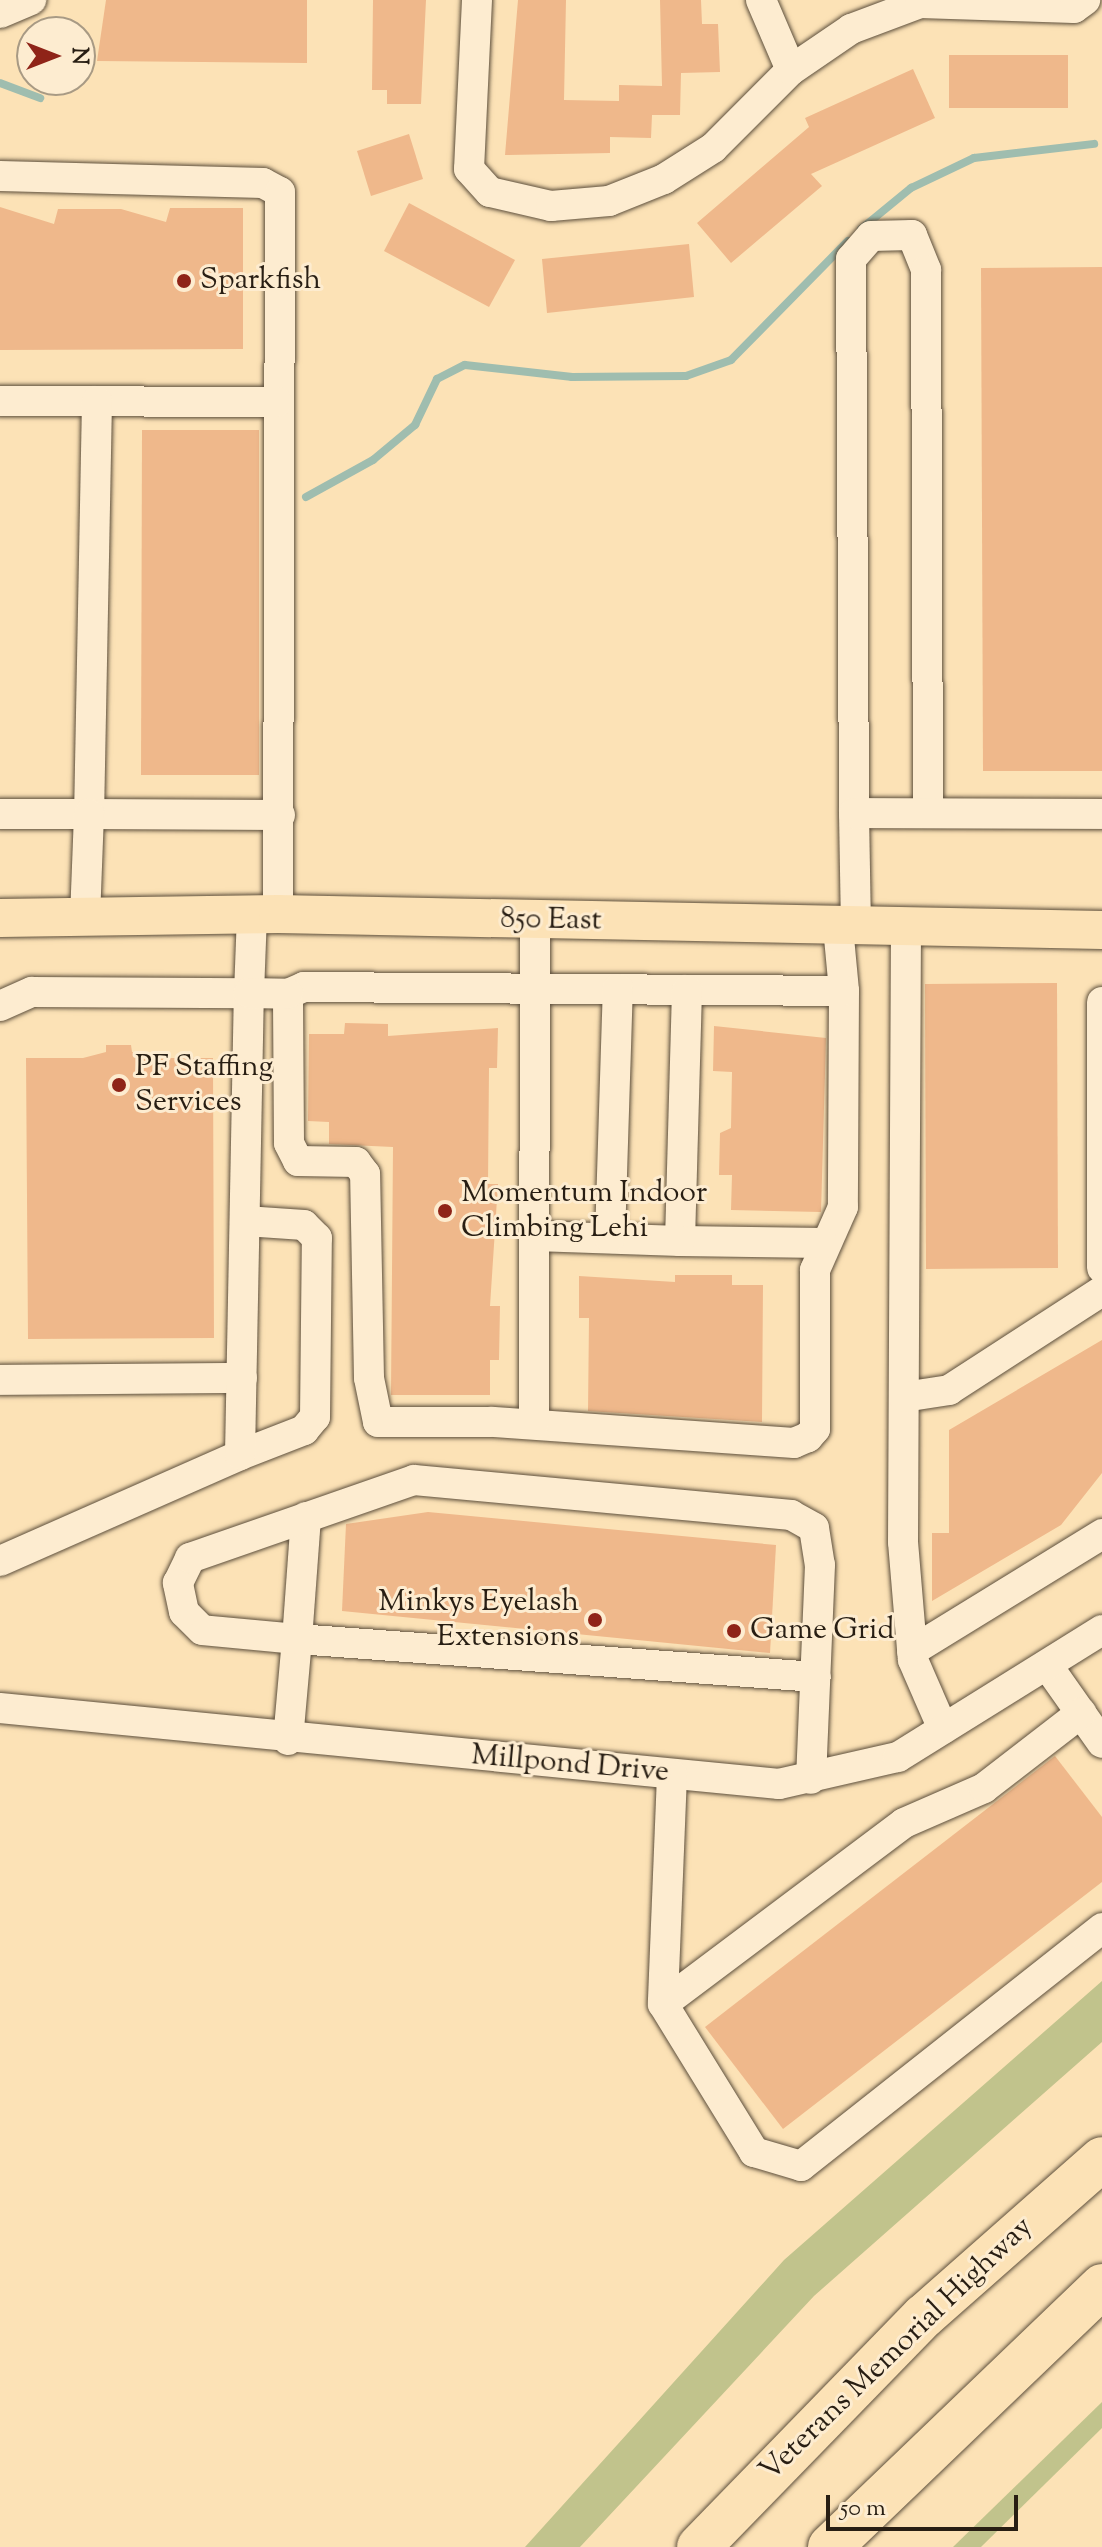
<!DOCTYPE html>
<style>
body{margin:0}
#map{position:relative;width:1102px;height:2547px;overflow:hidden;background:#fce2b6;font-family:"Sorts Mill Goudy",serif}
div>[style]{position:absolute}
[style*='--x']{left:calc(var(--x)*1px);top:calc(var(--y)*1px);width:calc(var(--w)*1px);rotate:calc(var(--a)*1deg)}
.green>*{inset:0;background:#c1c38c}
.stream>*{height:8px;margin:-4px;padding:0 4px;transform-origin:4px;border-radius:4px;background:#9fbdaf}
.building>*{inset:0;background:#efb88b}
.roads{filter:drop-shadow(0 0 2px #5d4f3c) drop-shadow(0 0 2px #5d4f3c)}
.minor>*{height:30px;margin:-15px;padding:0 15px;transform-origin:15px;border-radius:15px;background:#fdecd0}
.major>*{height:38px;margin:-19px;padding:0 19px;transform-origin:19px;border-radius:19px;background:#fce2b6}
.highway>*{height:44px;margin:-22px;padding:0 22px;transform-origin:22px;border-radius:22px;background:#fce2b6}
.dots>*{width:22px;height:22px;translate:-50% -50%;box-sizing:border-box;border:4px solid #fdecd0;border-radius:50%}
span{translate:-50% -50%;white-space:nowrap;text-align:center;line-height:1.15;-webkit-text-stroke:6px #fdecd0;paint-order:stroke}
.poi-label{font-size:30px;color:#281e13}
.left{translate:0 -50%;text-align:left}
.right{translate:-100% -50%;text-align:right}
.street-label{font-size:30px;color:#281e13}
.north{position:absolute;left:16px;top:16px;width:80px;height:80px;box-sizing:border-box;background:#fdecd0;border:2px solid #a89a84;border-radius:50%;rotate:90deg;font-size:22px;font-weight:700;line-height:32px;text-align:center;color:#281e13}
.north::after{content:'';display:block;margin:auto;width:28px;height:36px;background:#8f2418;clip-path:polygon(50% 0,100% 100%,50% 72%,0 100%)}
.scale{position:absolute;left:826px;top:2495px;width:192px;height:36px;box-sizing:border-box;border:4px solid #281e13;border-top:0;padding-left:10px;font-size:24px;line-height:28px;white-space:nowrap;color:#281e13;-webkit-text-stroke:6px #fdecd0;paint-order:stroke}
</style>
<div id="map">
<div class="green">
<i style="clip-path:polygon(1102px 1981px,1102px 2042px,814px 2296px,580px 2547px,525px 2547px,784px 2260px)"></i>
<i style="clip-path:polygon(1102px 2402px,1102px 2428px,981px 2547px,953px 2547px)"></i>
</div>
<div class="stream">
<i style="--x:0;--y:83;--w:43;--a:20.6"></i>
<i style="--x:861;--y:229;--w:65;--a:-39.4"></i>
<i style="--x:911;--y:188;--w:70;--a:-25.5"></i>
<i style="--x:974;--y:158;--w:121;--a:-6.7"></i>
<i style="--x:306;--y:497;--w:77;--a:-28.9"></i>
<i style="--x:373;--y:460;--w:55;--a:-39.8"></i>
<i style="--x:415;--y:425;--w:51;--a:-64.4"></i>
<i style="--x:437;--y:379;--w:31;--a:-27"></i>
<i style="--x:465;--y:365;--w:108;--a:6.4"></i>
<i style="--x:572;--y:377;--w:114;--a:-0.5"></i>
<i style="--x:686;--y:376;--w:48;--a:-19.6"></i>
<i style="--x:731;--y:360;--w:167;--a:-45.5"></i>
</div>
<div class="building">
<i style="clip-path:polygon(106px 0,307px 0,307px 63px,97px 61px)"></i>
<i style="clip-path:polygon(373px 0,426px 0,421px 104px,387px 104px,387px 90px,372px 90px)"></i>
<i style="clip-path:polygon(518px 0,566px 0,564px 100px,619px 101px,619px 85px,662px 86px,660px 0,701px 0,702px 24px,718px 24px,720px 72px,681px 73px,680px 115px,652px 115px,651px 138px,610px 137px,610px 153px,505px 155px)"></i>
<i style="clip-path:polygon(949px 55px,1068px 55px,1068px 108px,949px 108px)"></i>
<i style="clip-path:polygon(913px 69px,935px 118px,811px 174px,822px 186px,731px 263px,697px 223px,809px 127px,805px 118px)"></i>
<i style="clip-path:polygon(409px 134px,423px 179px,371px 196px,357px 151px)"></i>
<i style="clip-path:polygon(409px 203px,515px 260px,489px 307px,384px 251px)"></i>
<i style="clip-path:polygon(0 207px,54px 224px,58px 209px,121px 209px,166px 222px,170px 208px,243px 208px,243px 349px,0 350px)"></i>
<i style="clip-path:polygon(689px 244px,694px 297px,547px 313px,542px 259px)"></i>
<i style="clip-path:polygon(1102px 267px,1102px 771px,983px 771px,981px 268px)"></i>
<i style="clip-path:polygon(142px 430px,259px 430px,259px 775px,141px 775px)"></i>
<i style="clip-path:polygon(1057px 983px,1058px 1268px,926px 1269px,925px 984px)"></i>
<i style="clip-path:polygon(345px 1023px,388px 1024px,388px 1036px,498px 1028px,497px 1068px,489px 1068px,488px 1184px,498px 1184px,490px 1306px,500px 1306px,499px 1360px,490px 1360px,490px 1395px,391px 1395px,393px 1147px,329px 1144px,329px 1122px,308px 1121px,309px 1034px,344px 1034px)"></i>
<i style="clip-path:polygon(714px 1026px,826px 1038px,821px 1212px,731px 1210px,732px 1175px,719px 1175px,720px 1133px,731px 1128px,732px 1072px,713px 1071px)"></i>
<i style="clip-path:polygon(106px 1045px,131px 1045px,132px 1052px,155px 1058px,213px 1058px,214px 1338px,28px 1339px,26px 1058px,83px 1058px,106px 1052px)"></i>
<i style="clip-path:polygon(675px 1275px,732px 1275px,732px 1285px,763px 1285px,762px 1422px,588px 1411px,589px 1318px,579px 1318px,579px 1276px,675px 1282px)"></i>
<i style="clip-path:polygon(1102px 1340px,1102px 1473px,1061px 1525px,932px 1601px,932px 1533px,949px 1533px,949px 1430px)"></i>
<i style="clip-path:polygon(428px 1512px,776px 1545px,770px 1653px,342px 1611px,346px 1524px)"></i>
<i style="clip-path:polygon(1055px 1756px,1102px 1817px,1102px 1882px,783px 2129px,705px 2027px)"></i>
</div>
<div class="roads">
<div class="minor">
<i style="--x:477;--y:0;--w:169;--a:92.7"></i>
<i style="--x:469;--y:169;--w:31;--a:48"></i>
<i style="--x:490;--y:192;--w:63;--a:12.9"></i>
<i style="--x:551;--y:206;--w:58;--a:-4.9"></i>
<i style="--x:609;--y:201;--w:59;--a:-21.8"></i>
<i style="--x:664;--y:179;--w:58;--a:-32.3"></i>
<i style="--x:713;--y:148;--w:110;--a:-45"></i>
<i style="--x:791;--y:70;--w:73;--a:-34.3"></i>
<i style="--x:851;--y:29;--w:74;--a:-20.6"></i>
<i style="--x:920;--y:3;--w:154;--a:1.9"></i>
<i style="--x:1074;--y:8;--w:14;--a:-36"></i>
<i style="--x:761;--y:0;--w:76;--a:66.8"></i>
<i style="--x:0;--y:13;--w:34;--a:-23"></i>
<i style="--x:0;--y:176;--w:263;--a:1.5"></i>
<i style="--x:263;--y:183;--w:19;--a:28"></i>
<i style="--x:280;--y:192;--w:722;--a:90.16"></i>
<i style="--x:0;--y:401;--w:277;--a:0.2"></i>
<i style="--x:97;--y:401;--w:413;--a:91.1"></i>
<i style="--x:89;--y:814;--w:191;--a:0.3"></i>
<i style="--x:854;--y:813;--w:554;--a:-90.31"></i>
<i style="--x:851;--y:259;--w:30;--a:-49"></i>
<i style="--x:871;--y:236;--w:41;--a:-1.4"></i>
<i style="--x:912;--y:235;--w:38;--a:68"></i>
<i style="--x:926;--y:270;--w:540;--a:89.79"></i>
<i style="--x:0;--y:814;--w:89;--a:0"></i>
<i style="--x:89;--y:814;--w:103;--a:92.2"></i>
<i style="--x:838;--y:927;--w:64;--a:84.6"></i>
<i style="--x:844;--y:991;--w:216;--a:90.3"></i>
<i style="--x:843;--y:1207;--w:69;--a:114"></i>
<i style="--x:815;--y:1270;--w:159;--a:90"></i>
<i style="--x:815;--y:1429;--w:11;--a:131"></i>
<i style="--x:808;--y:1437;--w:15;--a:157"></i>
<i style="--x:794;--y:1443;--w:304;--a:-176"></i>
<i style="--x:491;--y:1422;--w:113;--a:180"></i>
<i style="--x:378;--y:1422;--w:45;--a:-101.6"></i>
<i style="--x:369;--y:1378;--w:204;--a:-91.1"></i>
<i style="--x:365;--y:1174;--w:15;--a:-127"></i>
<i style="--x:356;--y:1162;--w:58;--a:-179"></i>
<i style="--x:298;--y:1161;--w:20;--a:-117"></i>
<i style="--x:289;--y:1143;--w:149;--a:-90.4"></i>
<i style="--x:288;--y:994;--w:17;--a:-24"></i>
<i style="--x:304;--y:987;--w:540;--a:0.42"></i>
<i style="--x:906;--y:927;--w:615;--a:90.28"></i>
<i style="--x:903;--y:1542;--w:118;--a:85.2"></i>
<i style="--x:913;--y:1660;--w:75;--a:66.5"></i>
<i style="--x:856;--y:928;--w:115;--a:-91"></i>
<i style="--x:854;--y:813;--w:248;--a:0.2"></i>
<i style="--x:687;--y:990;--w:251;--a:91.6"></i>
<i style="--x:680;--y:1241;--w:143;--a:0.8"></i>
<i style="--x:1102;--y:1002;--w:266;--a:90"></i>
<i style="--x:0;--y:1006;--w:35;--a:-24"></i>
<i style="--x:32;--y:992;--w:217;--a:0.3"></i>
<i style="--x:249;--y:993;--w:78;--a:-87.8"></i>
<i style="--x:535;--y:1236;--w:145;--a:2"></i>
<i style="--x:610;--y:1238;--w:249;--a:-88.2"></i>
<i style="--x:0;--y:1380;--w:242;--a:-0.5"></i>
<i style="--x:904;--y:1397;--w:46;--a:-8.8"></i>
<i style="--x:949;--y:1390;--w:182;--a:-32.9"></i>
<i style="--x:534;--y:1424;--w:504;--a:-89.89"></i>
<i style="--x:240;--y:1455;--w:69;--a:-21.3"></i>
<i style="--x:304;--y:1430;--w:17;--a:-50"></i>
<i style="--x:315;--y:1417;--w:179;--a:-89.4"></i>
<i style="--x:317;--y:1238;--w:18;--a:-135"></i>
<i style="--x:304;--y:1225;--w:59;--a:-176.1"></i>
<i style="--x:306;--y:1517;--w:122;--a:94.2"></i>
<i style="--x:297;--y:1639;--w:520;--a:4.19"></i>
<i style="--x:0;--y:1561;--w:262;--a:-23.8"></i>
<i style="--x:240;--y:1455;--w:462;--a:-88.9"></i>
<i style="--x:249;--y:993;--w:39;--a:1"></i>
<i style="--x:912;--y:1651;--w:223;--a:-31.6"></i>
<i style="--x:1047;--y:1665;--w:95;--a:54.8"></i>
<i style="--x:0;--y:1708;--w:783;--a:5.57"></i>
<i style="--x:779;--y:1784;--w:122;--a:-12.8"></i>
<i style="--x:898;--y:1757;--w:240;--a:-31.9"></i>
<i style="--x:288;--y:1740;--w:101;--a:-84.9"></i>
<i style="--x:297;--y:1639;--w:95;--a:-174.6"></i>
<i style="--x:202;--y:1630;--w:25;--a:-135"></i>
<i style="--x:184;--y:1612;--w:30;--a:-102"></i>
<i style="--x:178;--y:1583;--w:28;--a:-64"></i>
<i style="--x:190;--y:1558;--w:237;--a:-19.2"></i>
<i style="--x:414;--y:1480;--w:379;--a:5.3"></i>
<i style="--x:791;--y:1515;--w:26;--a:29"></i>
<i style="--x:814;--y:1528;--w:37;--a:81"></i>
<i style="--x:820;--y:1565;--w:214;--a:92.4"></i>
<i style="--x:672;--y:1775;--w:229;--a:92.3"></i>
<i style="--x:663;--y:2004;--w:174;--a:58.4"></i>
<i style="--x:754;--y:2152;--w:49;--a:16.6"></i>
<i style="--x:801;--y:2166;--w:384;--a:-38.3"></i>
<i style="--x:663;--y:2004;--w:301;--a:-36.9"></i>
<i style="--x:904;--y:1823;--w:87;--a:-23.6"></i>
<i style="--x:984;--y:1788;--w:123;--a:-37.7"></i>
</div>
<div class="major">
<i style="--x:0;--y:918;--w:278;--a:-0.8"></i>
<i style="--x:278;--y:914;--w:824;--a:1.11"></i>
</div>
<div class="highway">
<i style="--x:699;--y:2547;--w:322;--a:-45.8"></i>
<i style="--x:924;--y:2316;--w:237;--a:-41.4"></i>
<i style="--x:830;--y:2547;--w:377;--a:-43.8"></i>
</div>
</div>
<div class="dots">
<i style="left:184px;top:281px;background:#8f2418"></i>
<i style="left:119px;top:1085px;background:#8f2418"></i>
<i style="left:445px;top:1211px;background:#8f2418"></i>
<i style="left:595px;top:1620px;background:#8f2418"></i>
<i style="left:734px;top:1631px;background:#8f2418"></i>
</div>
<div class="poi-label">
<span class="left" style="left:200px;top:281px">Sparkfish</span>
<span class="left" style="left:135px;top:1085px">PF Staffing<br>Services</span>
<span class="left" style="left:461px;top:1211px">Momentum Indoor<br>Climbing Lehi</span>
<span class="right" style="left:579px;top:1620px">Minkys Eyelash<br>Extensions</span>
<span class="left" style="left:750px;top:1631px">Game Grid</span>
</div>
<div class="street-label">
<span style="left:551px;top:921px;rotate:1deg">850 East</span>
<span style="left:570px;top:1765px;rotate:5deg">Millpond Drive</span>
<span style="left:897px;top:2350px;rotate:-44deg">Veterans Memorial Highway</span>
</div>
<div class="north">N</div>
<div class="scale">50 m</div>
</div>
